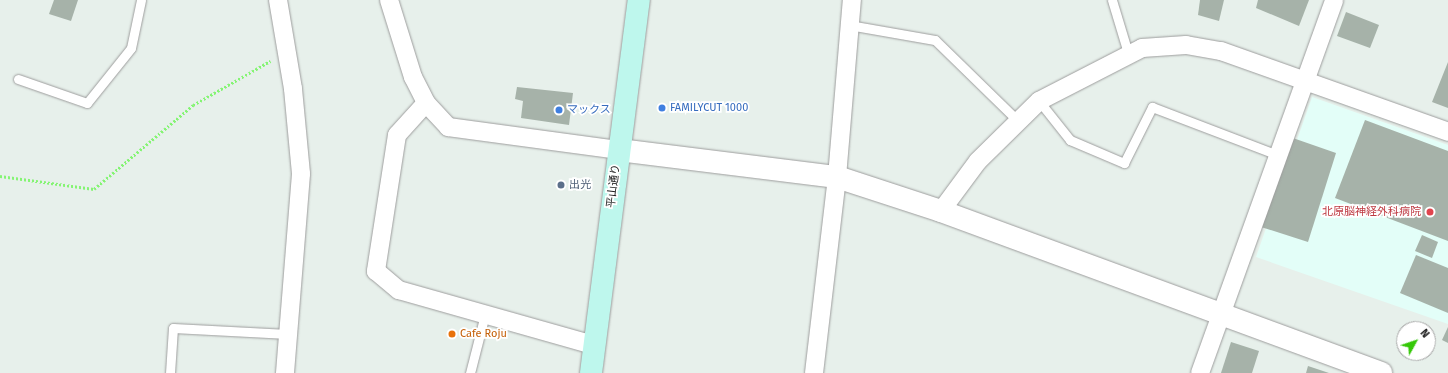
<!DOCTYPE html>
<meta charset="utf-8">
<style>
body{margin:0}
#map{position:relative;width:1448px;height:373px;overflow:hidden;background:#e7f0eb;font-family:"Fira Sans","Noto Sans JP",sans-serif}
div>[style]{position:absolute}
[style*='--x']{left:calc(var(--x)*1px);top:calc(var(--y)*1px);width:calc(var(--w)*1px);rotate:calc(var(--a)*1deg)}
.education>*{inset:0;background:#e3fef8}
.building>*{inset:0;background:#a6b2a9}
.path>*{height:2.5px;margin-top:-1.25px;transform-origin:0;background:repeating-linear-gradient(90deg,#85f474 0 2px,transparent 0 4px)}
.roads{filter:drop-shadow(0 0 1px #9d9d9d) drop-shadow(0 0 1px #9d9d9d)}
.service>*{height:9px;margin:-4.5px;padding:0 4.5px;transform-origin:4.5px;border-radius:4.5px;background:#fff}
.minor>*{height:18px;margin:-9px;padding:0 9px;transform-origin:9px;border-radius:9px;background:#fff}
.tertiary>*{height:22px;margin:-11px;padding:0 11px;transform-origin:11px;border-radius:11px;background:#fff}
.secondary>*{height:22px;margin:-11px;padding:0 11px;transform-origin:11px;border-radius:11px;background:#bef7ed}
.dots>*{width:11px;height:11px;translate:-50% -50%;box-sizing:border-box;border:2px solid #fff;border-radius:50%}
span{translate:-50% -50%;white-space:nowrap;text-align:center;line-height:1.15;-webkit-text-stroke:3.5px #fff;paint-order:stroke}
.shop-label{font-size:11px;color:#366cbe}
.left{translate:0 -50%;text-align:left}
.service-label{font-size:11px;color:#4e5e75}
.street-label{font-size:11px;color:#202020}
.health-label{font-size:11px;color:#be3a42}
.right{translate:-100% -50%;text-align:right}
.food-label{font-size:11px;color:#c56008}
.north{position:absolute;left:1396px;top:321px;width:40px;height:40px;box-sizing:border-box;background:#fff;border:1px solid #a6a6a6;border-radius:50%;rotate:50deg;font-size:11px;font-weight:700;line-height:16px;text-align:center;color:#202020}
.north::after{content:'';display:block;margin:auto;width:14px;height:18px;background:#35c808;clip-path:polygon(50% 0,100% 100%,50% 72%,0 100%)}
</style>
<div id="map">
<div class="education">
<i style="clip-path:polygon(1312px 97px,1448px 145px,1448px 324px,1256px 257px)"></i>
</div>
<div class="building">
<i style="clip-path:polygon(54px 0,78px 0,71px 21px,49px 14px)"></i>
<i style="clip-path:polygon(1200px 0,1224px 0,1219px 21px,1198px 15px)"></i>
<i style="clip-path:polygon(1258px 0,1309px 0,1299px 26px,1256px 8px)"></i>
<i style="clip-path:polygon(1346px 12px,1379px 25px,1370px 48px,1337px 36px)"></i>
<i style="clip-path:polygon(1448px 62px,1448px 108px,1432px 102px)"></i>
<i style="clip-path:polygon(517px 87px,573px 93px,569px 125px,521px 118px,523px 101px,515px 99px)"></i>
<i style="clip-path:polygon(1365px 120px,1448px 151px,1448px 241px,1335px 198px)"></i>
<i style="clip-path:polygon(1290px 137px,1336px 153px,1308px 242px,1261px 227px)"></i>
<i style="clip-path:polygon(1422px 235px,1438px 242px,1432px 258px,1415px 251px)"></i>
<i style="clip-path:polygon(1416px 255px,1448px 268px,1448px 313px,1400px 293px)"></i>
<i style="clip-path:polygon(1448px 327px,1448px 343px,1442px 340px)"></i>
<i style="clip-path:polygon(1231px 342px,1259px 351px,1252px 373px,1221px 373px)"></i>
<i style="clip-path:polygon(1308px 366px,1329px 373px,1306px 373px)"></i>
</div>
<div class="path">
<i style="--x:0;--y:176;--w:95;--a:7.9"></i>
<i style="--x:94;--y:189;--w:130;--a:-40.3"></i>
<i style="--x:193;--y:105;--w:89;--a:-29.7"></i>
</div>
<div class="roads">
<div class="service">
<i style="--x:1112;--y:0;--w:55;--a:73.2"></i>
<i style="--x:849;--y:25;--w:87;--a:9.9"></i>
<i style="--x:935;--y:40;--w:116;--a:44.3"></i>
<i style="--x:18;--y:79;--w:73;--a:19.2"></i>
<i style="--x:87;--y:103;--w:70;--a:-51.3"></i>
<i style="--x:131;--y:48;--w:49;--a:-78.2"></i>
<i style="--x:1039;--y:101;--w:50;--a:51.5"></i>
<i style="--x:1070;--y:140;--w:59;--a:23.1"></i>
<i style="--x:1124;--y:163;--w:63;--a:-63.4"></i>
<i style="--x:1152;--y:107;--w:135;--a:20.9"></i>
<i style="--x:170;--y:373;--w:45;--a:-86.2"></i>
<i style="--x:173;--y:328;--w:115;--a:3"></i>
<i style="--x:470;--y:373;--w:61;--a:-75.7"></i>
</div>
<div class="minor">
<i style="--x:278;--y:0;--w:90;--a:80.4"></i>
<i style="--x:293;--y:89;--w:85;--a:84.6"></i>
<i style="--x:301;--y:174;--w:200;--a:94.6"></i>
<i style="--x:389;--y:0;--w:81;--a:72.7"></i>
<i style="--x:413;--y:77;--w:29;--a:63"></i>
<i style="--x:426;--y:103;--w:33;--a:47"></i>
<i style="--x:448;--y:127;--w:173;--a:7.7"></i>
<i style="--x:426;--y:103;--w:43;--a:132.2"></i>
<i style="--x:397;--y:135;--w:138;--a:98.8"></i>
<i style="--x:376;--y:271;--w:30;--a:40"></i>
<i style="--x:399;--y:290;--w:203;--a:15.8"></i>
<i style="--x:941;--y:211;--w:62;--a:-53.5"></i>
<i style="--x:978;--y:161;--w:86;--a:-44.5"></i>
<i style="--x:1039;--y:101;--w:116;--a:-27.2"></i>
<i style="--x:1142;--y:48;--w:44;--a:-3.9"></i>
<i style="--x:1186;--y:45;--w:36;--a:10"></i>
<i style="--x:1221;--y:51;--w:241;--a:19.6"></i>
<i style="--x:814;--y:373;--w:197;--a:-83.3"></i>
<i style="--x:837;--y:177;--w:178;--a:-85.2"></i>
<i style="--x:1200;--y:373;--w:396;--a:-70.2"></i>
</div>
<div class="tertiary">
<i style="--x:619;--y:150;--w:220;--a:7.1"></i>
<i style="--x:837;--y:177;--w:109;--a:18.1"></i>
<i style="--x:941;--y:211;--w:469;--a:20.2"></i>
</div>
<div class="secondary">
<i style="--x:591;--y:373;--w:376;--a:-82.7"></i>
</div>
</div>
<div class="dots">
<i style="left:662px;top:108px;background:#3f7fe0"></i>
<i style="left:559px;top:110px;background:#3f7fe0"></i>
<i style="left:561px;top:185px;background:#5c6f8a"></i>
<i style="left:1430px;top:212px;background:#e0444e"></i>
<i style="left:452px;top:334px;background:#e8710a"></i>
</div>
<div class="shop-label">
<span class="left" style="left:670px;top:108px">FAMILYCUT 1000</span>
<span class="left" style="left:567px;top:110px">マックス</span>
</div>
<div class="service-label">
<span class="left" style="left:569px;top:185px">出光</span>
</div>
<div class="street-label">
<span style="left:614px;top:186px;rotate:-83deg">平山通り</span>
</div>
<div class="health-label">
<span class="right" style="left:1421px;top:212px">北原脳神経外科病院</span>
</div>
<div class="food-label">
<span class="left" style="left:460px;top:334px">Cafe Roju</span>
</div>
<div class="north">N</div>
</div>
